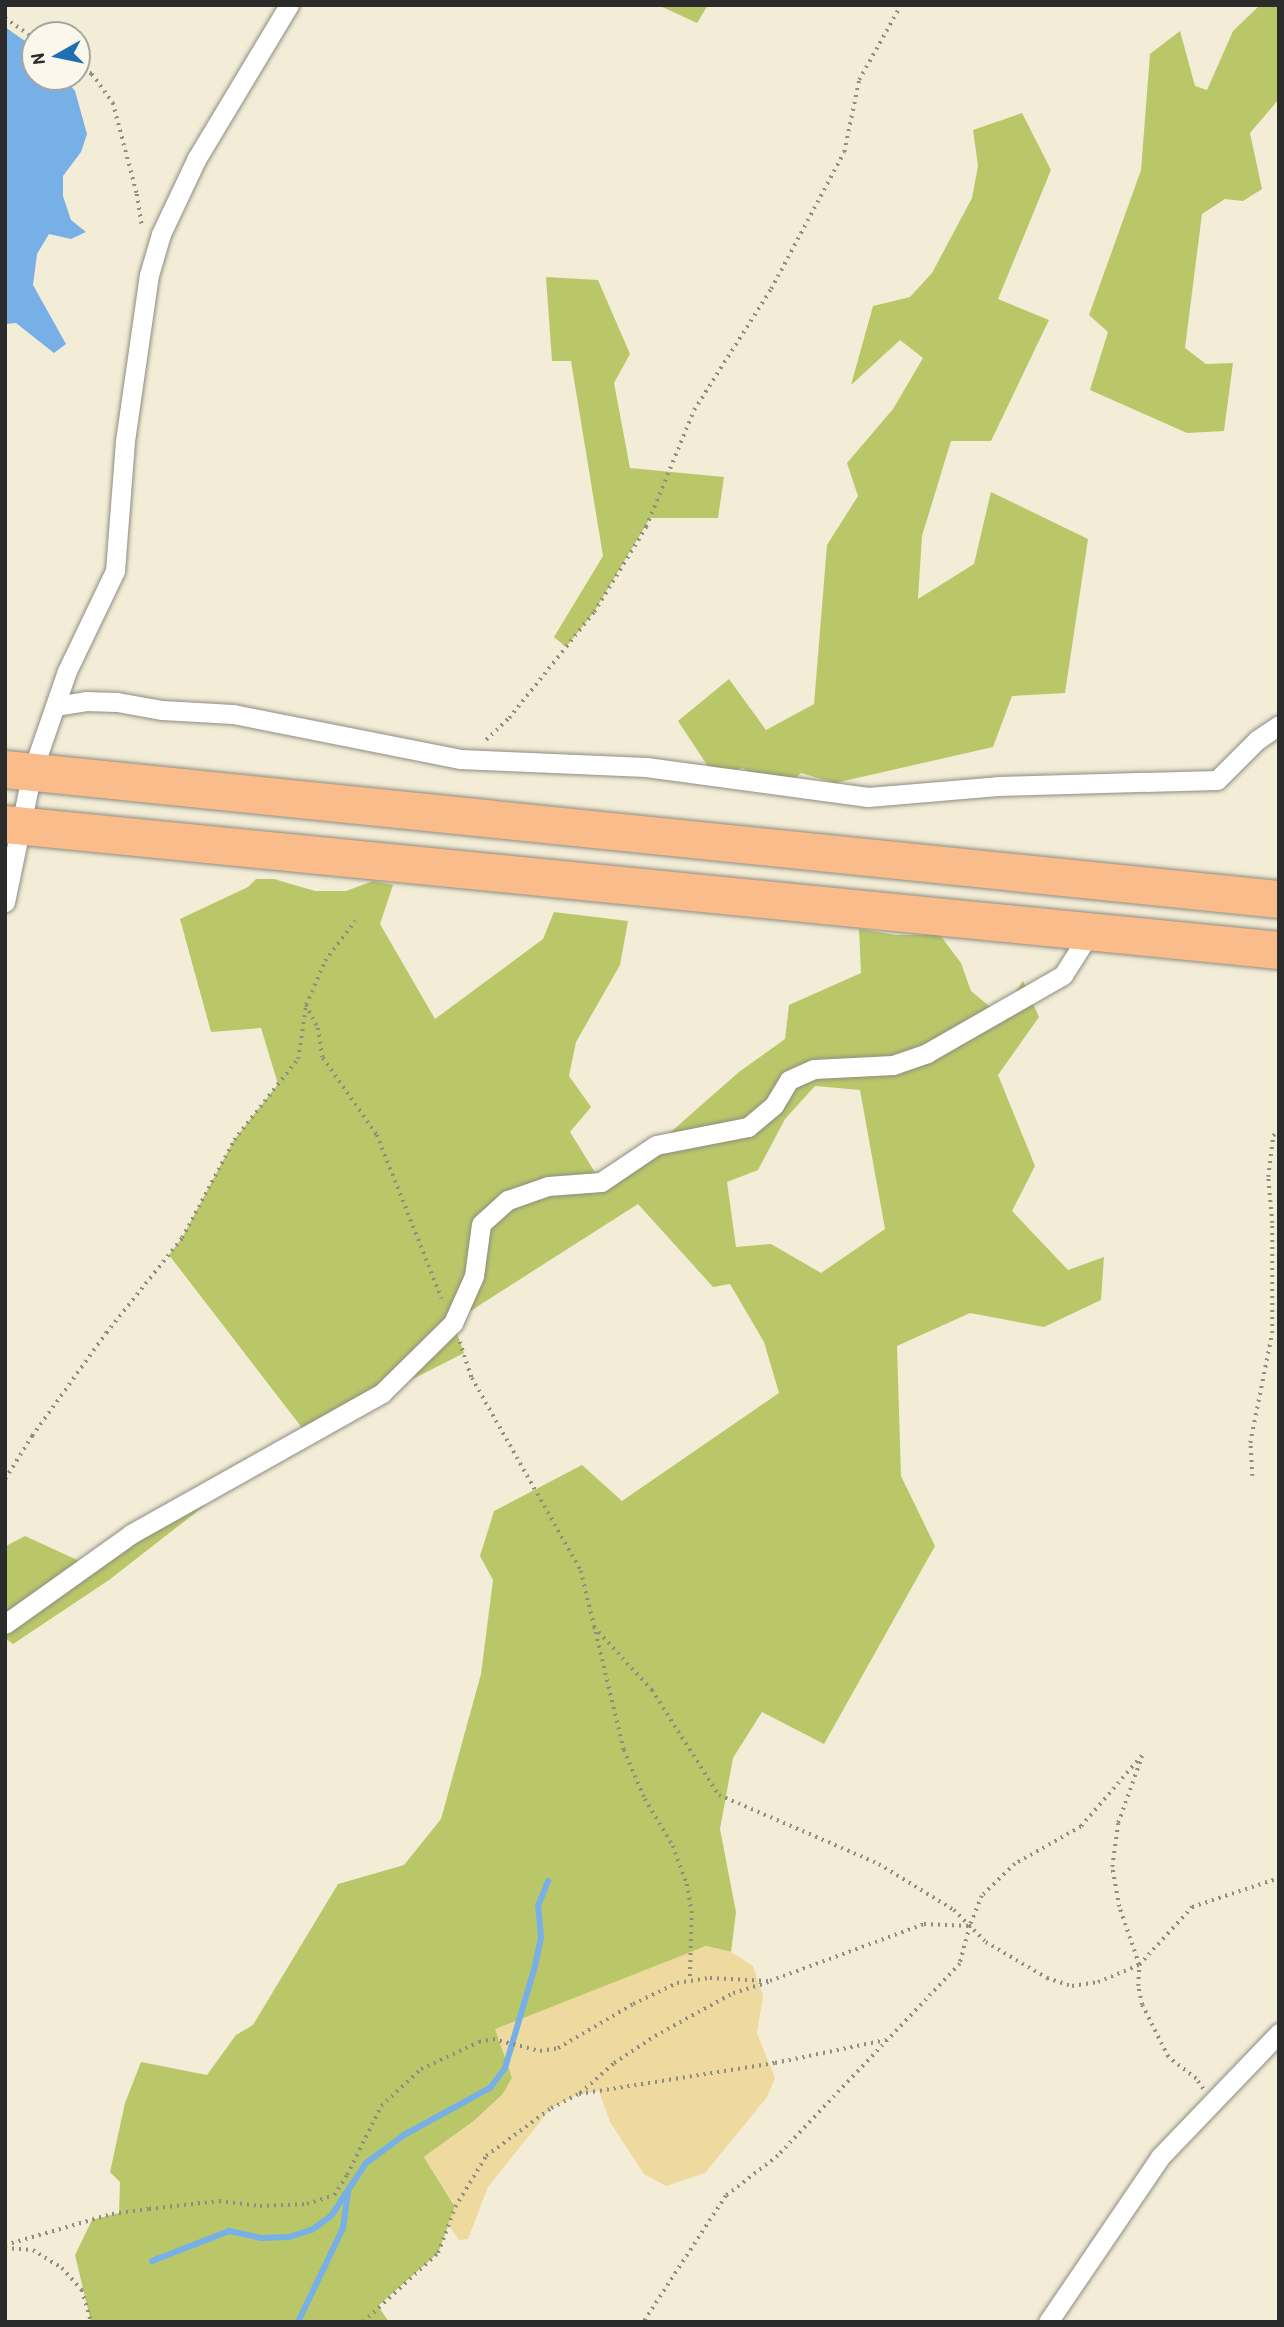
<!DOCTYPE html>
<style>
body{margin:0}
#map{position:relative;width:1284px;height:2327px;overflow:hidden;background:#f3edd7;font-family:"Patrick Hand",sans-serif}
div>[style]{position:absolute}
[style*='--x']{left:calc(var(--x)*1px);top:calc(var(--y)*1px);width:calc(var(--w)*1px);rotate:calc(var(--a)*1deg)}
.green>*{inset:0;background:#bac769}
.sand>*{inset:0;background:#eeda9e}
.water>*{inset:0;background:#76b0e6}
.stream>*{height:6px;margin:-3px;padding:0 3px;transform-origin:3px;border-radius:3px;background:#76b0e6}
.path>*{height:3.5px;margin-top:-1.75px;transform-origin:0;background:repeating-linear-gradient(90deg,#8f8c81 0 2px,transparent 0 7px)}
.roads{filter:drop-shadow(0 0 2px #8f8c81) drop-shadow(0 0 2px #8f8c81)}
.street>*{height:19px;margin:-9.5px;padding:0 9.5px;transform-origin:9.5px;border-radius:9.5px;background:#fff}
.highway>*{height:37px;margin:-18.5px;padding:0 18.5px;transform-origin:18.5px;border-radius:18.5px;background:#f9bc8a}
span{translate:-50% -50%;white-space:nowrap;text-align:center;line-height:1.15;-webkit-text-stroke:7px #fbf7ec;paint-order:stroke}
.frame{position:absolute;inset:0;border:7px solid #2b2b2b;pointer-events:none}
.north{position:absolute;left:21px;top:21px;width:70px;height:70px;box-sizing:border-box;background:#fbf7ec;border:2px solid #a8a59f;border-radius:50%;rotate:261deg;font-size:19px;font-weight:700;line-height:28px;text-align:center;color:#2b2b2b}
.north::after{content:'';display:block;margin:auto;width:24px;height:32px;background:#1f6fb2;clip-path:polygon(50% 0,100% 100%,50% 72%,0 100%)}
</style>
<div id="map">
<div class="green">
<i style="clip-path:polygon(658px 5px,708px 5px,697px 23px)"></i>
<i style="clip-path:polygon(1260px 5px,1279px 5px,1279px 99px,1250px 133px,1262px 189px,1243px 201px,1225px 199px,1202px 214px,1185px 348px,1206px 364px,1233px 363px,1224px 431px,1187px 433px,1090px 390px,1108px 332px,1089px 315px,1141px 170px,1150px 54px,1180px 31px,1195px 86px,1207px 90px,1233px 31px)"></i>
<i style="clip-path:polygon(1022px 113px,1051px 170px,998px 299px,1049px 320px,991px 441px,951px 441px,922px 536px,918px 599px,974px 564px,991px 492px,1088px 539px,1065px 693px,1012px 696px,993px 747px,835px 783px,801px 773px,777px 795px,743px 768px,715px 777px,678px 721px,729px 679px,766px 730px,814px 704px,827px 545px,858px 496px,847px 463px,893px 409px,923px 358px,900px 340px,851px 385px,873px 306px,910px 297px,932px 273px,972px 198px,978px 166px,973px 130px)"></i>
<i style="clip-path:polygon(546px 277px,598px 280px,630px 354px,614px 383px,630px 468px,724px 477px,718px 518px,650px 518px,594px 612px,566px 647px,554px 637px,603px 556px,571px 361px,552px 361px)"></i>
<i style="clip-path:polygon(evenodd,256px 879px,274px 879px,315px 891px,346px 891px,373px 881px,393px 885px,380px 924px,435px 1019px,543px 939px,554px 912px,628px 921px,620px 965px,576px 1042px,569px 1076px,591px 1107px,570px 1132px,601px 1182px,656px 1145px,739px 1072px,785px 1039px,789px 1005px,861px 973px,859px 929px,896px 935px,940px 935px,961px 963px,971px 991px,1000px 1015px,1023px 981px,1039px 1017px,998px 1075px,1035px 1166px,1012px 1211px,1068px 1270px,1104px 1257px,1101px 1300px,1044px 1327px,970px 1313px,897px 1346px,901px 1476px,935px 1546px,824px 1744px,762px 1712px,733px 1758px,720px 1829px,736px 1912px,731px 1952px,706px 1946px,654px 1968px,512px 2078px,503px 2094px,474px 2121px,424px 2157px,455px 2207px,438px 2253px,378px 2306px,389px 2322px,91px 2322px,75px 2255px,92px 2220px,119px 2213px,120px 2182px,110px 2172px,125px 2103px,141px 2062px,207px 2075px,236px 2035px,253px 2025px,338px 1884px,404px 1865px,441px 1819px,481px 1674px,493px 1580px,480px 1556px,494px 1511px,582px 1465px,622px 1501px,779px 1393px,764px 1342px,730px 1284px,713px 1287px,638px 1204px,453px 1322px,464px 1353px,306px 1433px,169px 1255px,182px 1238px,234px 1140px,278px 1084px,261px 1028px,211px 1032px,180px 919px,248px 887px,256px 879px,815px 1086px,860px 1090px,885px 1229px,821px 1273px,771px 1244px,736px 1247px,727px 1182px,758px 1170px,785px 1119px,815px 1086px)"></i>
<i style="clip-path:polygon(198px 1495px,204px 1506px,109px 1580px,13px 1644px,5px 1638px,6px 1546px,25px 1536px,88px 1565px)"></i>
</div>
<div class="sand">
<i style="clip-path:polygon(706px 1946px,731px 1952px,753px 1966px,763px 1996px,757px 2033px,775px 2078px,767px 2097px,705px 2173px,666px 2186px,644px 2174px,610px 2122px,599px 2091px,579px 2094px,551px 2108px,488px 2187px,468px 2239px,459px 2240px,448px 2224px,455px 2206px,424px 2157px,474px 2121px,503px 2094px,512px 2078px,495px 2029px)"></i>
</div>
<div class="water">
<i style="clip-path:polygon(5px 27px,35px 48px,35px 77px,63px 77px,75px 91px,87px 134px,81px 152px,63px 176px,63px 196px,71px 220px,86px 232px,71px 239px,49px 234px,37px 254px,33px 285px,66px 344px,54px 353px,16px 323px,5px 324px)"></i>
</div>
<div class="stream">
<i style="--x:152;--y:2261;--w:83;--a:-21.3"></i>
<i style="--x:229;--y:2231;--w:33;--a:12"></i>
<i style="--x:261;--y:2238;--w:28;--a:-2"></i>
<i style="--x:289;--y:2237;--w:25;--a:-18"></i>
<i style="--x:313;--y:2229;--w:22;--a:-36"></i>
<i style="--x:331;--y:2216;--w:64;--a:-56.6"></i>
<i style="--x:366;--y:2163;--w:47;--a:-36.4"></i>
<i style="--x:404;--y:2135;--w:98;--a:-28.7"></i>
<i style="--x:490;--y:2088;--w:25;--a:-53"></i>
<i style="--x:505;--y:2068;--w:106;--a:-73.6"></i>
<i style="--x:535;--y:1966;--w:29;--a:-78"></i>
<i style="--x:541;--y:1938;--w:32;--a:-95"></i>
<i style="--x:538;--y:1906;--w:27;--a:-68"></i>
<i style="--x:298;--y:2322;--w:104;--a:-64.4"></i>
<i style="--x:343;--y:2228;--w:37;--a:-82"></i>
</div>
<div class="path">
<i style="--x:5;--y:18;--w:37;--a:35"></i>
<i style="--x:77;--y:67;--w:17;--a:25"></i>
<i style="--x:92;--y:74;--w:36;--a:54"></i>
<i style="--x:113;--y:103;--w:94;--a:75.2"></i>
<i style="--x:137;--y:194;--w:33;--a:81"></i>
<i style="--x:486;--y:740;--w:32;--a:-44"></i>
<i style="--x:509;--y:718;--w:136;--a:-51.3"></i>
<i style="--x:594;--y:612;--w:100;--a:-58.5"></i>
<i style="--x:646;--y:527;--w:126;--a:-67.7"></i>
<i style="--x:694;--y:410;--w:143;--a:-57.5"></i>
<i style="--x:771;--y:289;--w:155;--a:-61.9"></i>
<i style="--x:844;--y:152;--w:74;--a:-78.2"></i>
<i style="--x:859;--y:80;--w:86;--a:-60.8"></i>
<i style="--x:306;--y:1005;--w:26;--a:62"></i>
<i style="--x:318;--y:1028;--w:30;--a:81"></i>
<i style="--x:323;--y:1058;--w:94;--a:55"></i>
<i style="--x:377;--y:1135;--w:176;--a:68.4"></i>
<i style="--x:460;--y:1342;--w:38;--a:72"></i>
<i style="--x:472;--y:1378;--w:222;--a:60.5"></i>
<i style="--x:581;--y:1571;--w:184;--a:76.5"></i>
<i style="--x:624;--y:1750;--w:53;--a:66.8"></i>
<i style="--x:645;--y:1799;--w:55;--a:59.2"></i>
<i style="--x:673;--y:1846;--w:40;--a:69.8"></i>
<i style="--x:687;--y:1884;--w:27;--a:80"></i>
<i style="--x:692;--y:1911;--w:70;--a:91.6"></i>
<i style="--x:1252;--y:1476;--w:33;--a:-93"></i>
<i style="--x:1250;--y:1443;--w:112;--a:-78.7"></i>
<i style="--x:1272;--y:1333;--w:110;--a:-90"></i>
<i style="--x:1272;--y:1223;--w:46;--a:-95"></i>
<i style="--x:1268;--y:1177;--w:41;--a:-83"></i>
<i style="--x:1273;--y:1136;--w:8;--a:-45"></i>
<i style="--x:5;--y:1479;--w:51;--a:-57.9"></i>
<i style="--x:32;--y:1436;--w:127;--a:-54.3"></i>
<i style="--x:106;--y:1333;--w:122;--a:-51.3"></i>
<i style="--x:182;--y:1238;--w:111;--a:-62"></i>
<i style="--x:234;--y:1140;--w:103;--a:-51.7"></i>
<i style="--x:298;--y:1059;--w:55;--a:-81.6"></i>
<i style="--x:306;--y:1005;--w:48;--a:-66.6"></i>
<i style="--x:325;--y:961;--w:50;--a:-53.1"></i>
<i style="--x:594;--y:1627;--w:86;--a:47.4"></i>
<i style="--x:652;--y:1690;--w:125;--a:57.5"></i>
<i style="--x:719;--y:1795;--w:174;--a:23.3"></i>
<i style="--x:879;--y:1864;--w:88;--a:31.5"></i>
<i style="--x:954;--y:1910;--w:45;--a:45"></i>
<i style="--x:986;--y:1942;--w:71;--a:30.5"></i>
<i style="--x:1047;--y:1978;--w:26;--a:18"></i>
<i style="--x:1072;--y:1986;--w:26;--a:-9"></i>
<i style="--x:1098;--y:1982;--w:44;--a:-22.5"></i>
<i style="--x:1139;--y:1965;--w:61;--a:-109"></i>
<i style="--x:1119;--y:1907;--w:41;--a:-99.9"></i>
<i style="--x:1112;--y:1867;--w:44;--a:-82.2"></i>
<i style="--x:1118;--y:1823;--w:71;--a:-70.3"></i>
<i style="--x:1142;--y:1756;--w:94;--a:130.7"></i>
<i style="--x:1081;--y:1827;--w:76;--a:150.7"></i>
<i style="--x:1015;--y:1864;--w:46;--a:135.9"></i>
<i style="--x:982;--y:1896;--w:32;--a:112"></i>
<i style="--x:1203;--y:2089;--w:12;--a:-125"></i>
<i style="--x:1196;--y:2079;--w:36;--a:-142"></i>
<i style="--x:1168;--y:2057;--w:58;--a:-116.6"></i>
<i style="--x:1142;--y:2005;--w:19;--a:-102"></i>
<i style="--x:1138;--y:1986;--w:21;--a:-87"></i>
<i style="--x:1139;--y:1965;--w:79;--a:-47.6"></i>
<i style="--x:1192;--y:1907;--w:92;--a:-18.4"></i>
<i style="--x:580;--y:2093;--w:45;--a:-41.4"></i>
<i style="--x:614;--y:2063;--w:49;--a:-33.4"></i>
<i style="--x:655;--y:2036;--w:89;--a:-28.9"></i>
<i style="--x:733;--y:1993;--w:37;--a:-17"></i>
<i style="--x:5;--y:2245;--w:111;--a:-16.2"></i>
<i style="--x:112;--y:2214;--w:37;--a:-8"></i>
<i style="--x:149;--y:2209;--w:70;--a:-6.5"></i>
<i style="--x:219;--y:2201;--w:41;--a:7"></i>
<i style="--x:260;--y:2206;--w:47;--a:-2.4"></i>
<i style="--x:307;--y:2204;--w:28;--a:-18"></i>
<i style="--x:334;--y:2195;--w:24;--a:-57"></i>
<i style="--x:347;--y:2175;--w:77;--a:-63.8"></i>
<i style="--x:381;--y:2106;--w:54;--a:-42.8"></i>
<i style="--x:421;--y:2069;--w:64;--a:-25"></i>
<i style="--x:479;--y:2042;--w:14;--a:-12"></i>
<i style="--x:493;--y:2039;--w:49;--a:14.3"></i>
<i style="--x:540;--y:2051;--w:18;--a:-9"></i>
<i style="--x:558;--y:2048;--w:87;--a:-30.4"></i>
<i style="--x:633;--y:2004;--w:49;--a:-25.5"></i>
<i style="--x:677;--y:1983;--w:33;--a:-9"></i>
<i style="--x:710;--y:1978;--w:60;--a:2.9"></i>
<i style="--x:770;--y:1981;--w:164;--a:-20.3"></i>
<i style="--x:924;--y:1924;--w:46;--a:2.5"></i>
<i style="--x:970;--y:1926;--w:39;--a:105"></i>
<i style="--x:960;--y:1964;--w:265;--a:133.5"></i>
<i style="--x:778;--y:2156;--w:66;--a:142.4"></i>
<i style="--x:726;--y:2196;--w:150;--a:123.1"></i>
<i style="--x:5;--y:2248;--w:28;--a:4"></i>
<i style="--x:33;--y:2250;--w:34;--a:32"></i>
<i style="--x:62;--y:2268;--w:30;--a:48"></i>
<i style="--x:82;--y:2290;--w:33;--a:74"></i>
<i style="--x:363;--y:2322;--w:102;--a:-42.6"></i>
<i style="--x:438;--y:2253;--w:49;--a:-69.7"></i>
<i style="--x:455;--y:2207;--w:60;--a:-58.7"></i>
<i style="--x:486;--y:2156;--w:81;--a:-36.4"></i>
<i style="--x:551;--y:2108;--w:31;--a:-27"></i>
<i style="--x:579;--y:2094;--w:198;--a:-9"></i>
<i style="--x:775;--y:2063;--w:113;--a:-11.7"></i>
</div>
<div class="roads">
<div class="street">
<i style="--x:55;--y:706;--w:30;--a:-9"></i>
<i style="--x:85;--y:701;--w:32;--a:2"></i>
<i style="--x:117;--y:702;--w:46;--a:10.1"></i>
<i style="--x:162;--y:710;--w:71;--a:3.2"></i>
<i style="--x:233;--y:714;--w:231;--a:11.2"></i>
<i style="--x:460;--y:759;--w:186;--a:2.5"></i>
<i style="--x:646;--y:767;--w:224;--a:7.7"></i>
<i style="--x:868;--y:797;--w:130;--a:-4.8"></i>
<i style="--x:998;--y:786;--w:219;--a:-1.6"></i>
<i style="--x:1217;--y:780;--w:57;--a:-45"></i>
<i style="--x:1257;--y:740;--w:27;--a:-34"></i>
<i style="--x:5;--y:902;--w:133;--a:-78.3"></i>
<i style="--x:32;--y:772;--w:107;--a:-70.9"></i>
<i style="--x:67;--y:671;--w:111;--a:-64.4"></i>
<i style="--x:115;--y:571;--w:130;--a:-85.6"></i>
<i style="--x:125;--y:441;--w:168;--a:-81.8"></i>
<i style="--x:149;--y:275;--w:43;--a:-73.7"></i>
<i style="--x:161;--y:234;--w:84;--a:-64.7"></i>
<i style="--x:197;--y:158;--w:179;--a:-59"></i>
<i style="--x:5;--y:1624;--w:155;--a:-35.5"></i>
<i style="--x:131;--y:1534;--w:288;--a:-29.3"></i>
<i style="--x:382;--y:1393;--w:100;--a:-44.6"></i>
<i style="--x:453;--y:1323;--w:51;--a:-65.9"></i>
<i style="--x:474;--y:1276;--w:52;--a:-82.3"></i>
<i style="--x:481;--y:1224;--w:36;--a:-42"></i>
<i style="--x:508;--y:1200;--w:42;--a:-19.3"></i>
<i style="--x:548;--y:1186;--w:53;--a:-4.3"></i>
<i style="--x:601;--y:1182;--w:66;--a:-33.9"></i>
<i style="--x:656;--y:1145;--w:94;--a:-11.1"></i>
<i style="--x:748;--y:1127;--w:34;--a:-40"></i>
<i style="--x:774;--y:1105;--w:29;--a:-59"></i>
<i style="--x:789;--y:1080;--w:27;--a:-24"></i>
<i style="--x:814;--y:1069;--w:79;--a:-2.9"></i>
<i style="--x:893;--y:1065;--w:36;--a:-19"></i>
<i style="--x:927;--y:1053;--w:157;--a:-29.8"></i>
<i style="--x:1063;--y:975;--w:52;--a:-57.5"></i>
<i style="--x:1048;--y:2322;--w:199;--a:-55.8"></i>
<i style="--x:1160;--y:2157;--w:172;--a:-46.2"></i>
</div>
<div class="highway">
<i style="--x:5;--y:769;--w:1281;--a:5.83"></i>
<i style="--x:5;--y:824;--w:1280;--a:5.65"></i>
</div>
</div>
<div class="frame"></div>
<div class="north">N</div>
</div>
